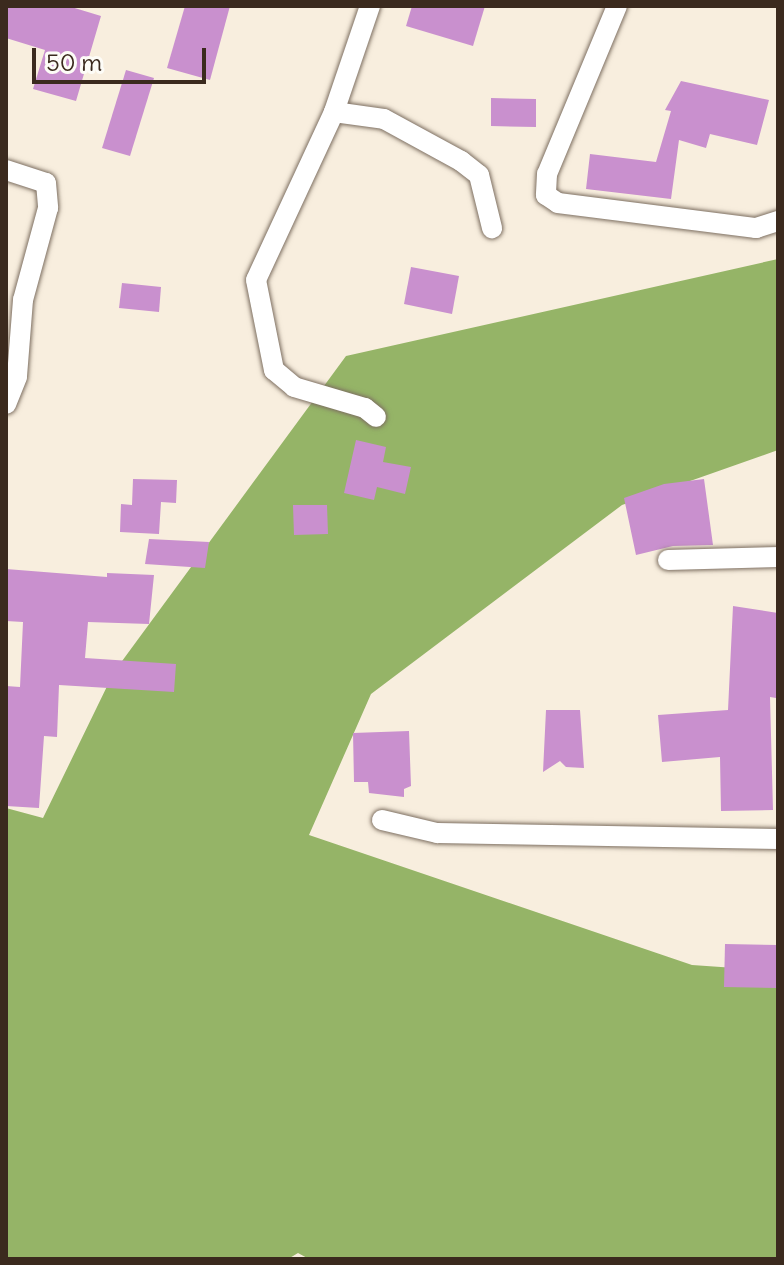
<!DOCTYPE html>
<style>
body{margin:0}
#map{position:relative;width:784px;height:1265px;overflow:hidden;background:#f8eede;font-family:Delius,sans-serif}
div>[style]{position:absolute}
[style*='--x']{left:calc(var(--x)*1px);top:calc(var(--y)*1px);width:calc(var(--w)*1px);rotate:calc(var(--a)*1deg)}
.forest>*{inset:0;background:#95b467}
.building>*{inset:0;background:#c990ce}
.roads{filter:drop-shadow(0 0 2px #7d6f61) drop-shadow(0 0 2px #7d6f61)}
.street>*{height:20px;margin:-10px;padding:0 10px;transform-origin:10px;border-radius:10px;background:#fff}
span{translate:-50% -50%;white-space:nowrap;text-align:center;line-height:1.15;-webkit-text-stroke:6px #fdfcf7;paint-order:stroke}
.frame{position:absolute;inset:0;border:8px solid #3b2a1e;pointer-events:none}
.scale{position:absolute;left:32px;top:48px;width:174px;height:36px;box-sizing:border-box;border:4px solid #3b2a1e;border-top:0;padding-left:10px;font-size:24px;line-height:28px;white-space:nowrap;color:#3b2a1e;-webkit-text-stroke:6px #fdfcf7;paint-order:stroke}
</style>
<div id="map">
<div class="forest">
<i style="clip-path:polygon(778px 259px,778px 450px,622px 505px,371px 694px,309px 835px,692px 965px,778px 971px,778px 1259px,309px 1259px,298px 1253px,288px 1259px,6px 1259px,6px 808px,43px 818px,114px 672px,346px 356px)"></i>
</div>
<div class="building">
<i style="clip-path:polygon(6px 6px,68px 6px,101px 16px,76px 101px,33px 89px,45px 50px,6px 38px)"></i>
<i style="clip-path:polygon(185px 6px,230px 6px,210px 80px,167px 68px)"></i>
<i style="clip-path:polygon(412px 6px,485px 6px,473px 46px,406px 26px)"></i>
<i style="clip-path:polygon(126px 70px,154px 78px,130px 156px,102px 148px)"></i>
<i style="clip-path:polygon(681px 81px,769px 100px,757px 145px,710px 134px,706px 148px,679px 140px,671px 199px,586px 189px,590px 154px,656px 162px,671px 111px,665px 110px)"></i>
<i style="clip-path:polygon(491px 98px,536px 99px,536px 127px,491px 126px)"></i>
<i style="clip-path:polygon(411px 267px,459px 276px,452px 314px,404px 304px)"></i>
<i style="clip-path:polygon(122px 283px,161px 287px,159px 312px,119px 308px)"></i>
<i style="clip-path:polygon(356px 440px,386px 447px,383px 462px,411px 467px,405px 494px,377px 487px,374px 500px,344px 493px)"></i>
<i style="clip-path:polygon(133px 479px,177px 480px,176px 503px,161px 502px,159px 534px,120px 532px,121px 504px,132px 505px)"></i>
<i style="clip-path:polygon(704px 479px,713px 545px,673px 546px,636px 555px,624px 498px,664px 484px)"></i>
<i style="clip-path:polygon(293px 505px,327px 505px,328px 534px,294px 535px)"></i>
<i style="clip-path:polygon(149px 539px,209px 542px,205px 568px,145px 564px)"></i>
<i style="clip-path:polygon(6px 569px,107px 577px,107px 573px,154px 575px,149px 624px,88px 622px,85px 658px,176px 664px,174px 692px,59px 685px,57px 737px,44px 736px,39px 808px,6px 806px,6px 686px,20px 687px,23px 622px,6px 621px)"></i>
<i style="clip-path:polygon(733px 606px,778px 613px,776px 698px,770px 697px,773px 810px,721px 811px,720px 757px,662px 762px,658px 715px,728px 710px)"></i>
<i style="clip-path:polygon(546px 710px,580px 710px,584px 768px,566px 767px,560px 761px,543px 772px)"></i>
<i style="clip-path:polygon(409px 731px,411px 786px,404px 789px,404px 797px,369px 793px,368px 782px,354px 782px,353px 733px)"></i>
<i style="clip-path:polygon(725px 944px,778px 945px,777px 988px,724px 987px)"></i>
</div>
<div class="roads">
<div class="street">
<i style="--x:370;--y:6;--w:112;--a:108.8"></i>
<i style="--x:334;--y:112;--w:185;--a:114.9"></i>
<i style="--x:256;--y:280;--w:92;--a:78.7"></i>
<i style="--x:274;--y:370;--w:26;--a:40"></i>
<i style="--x:294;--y:387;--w:74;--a:16.5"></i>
<i style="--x:365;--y:408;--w:14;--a:39"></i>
<i style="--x:617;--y:6;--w:182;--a:112.6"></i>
<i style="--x:547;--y:174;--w:21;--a:93"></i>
<i style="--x:546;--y:195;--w:14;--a:34"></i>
<i style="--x:558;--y:203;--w:200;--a:7.2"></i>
<i style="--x:756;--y:228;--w:23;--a:-18"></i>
<i style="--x:334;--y:112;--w:50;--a:8"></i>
<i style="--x:384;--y:119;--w:88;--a:28.6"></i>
<i style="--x:461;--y:161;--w:23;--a:38"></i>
<i style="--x:479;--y:175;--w:55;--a:76.2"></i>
<i style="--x:6;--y:170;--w:42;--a:18"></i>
<i style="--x:46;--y:183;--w:25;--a:85"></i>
<i style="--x:48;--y:208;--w:95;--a:105.2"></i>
<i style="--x:23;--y:300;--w:77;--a:94.5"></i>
<i style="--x:17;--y:377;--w:29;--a:112"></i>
<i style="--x:668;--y:560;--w:110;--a:-1.6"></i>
<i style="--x:382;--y:820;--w:57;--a:13.3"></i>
<i style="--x:437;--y:833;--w:341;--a:1"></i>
</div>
</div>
<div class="frame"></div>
<div class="scale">50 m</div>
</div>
